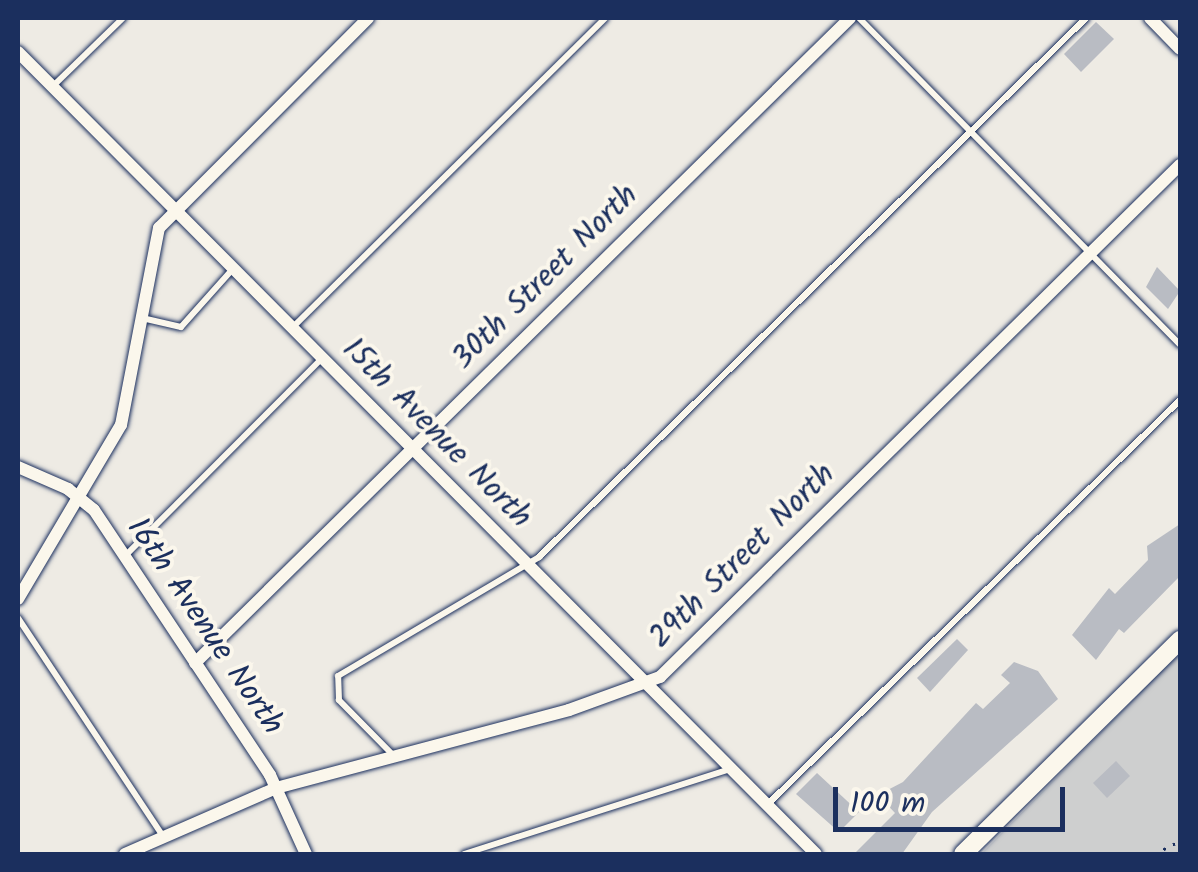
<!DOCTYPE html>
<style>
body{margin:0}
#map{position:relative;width:1198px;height:872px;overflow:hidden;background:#eeebe4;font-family:Kalam,sans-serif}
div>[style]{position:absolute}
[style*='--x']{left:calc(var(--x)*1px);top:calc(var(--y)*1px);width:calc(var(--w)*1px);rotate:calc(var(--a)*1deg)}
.green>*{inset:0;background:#cecfcf}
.building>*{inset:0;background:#b9bcc3}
.path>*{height:2.5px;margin-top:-1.25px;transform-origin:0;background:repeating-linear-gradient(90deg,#1b2f5e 0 2.5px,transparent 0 10.5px)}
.roads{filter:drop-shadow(0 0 2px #1b2f5e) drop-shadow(0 0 2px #1b2f5e)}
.lane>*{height:6px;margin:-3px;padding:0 3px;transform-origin:3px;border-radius:3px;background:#fbf7ec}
.street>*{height:12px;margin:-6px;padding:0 6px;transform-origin:6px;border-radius:6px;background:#fbf7ec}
.secondary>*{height:18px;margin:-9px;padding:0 9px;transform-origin:9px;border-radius:9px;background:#fbf7ec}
span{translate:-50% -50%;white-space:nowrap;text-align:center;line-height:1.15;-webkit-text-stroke:8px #fbf7ec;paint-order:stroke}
.street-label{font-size:32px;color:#1b2f5e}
.frame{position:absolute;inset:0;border:20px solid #1b2f5e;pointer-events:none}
.scale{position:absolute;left:833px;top:787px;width:232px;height:45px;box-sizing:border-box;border:5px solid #1b2f5e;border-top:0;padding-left:12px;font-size:30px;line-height:35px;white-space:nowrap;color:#1b2f5e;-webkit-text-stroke:8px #fbf7ec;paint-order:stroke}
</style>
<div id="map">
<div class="green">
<i style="clip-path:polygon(1180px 652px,1180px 854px,981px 854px)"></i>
</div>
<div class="building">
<i style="clip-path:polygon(1096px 22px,1114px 39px,1081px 72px,1064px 54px)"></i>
<i style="clip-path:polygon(1157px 267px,1180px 291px,1168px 309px,1146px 287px)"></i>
<i style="clip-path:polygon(1180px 524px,1180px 576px,1124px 633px,1119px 629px,1096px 660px,1072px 635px,1109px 588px,1115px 594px,1148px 560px,1147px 546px)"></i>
<i style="clip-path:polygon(957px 639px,968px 650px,930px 692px,917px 678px)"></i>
<i style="clip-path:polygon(1014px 662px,1038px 671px,1058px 699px,932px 812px,902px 854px,854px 854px,895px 813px,878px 795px,903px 782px,976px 703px,983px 709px,1010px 683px,1001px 675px)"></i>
<i style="clip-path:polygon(1116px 761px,1130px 776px,1107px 798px,1093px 783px)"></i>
<i style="clip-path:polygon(817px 773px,859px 812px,839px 832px,796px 794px)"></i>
</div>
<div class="path">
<i style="--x:1154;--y:854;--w:29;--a:-27"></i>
</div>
<div class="roads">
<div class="lane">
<i style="--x:859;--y:18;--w:458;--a:45.5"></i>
<i style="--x:53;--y:86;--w:98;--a:-44.2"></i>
<i style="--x:142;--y:318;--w:40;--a:13"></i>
<i style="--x:181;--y:327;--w:76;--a:-48.2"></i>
<i style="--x:293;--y:327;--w:439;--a:-44.7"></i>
<i style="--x:125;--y:556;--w:279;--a:-45.1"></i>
<i style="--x:18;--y:618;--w:264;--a:56.4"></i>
<i style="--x:392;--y:754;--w:76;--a:-134.5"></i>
<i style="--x:339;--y:700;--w:24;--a:-92"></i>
<i style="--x:338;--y:676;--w:234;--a:-30.6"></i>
<i style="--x:539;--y:557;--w:768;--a:-44.58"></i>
<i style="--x:768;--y:804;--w:577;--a:-44.44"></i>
<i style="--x:464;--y:854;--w:279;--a:-17.7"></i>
</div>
<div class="street">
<i style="--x:1150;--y:18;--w:43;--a:45.9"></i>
<i style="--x:18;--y:52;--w:1131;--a:45.14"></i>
<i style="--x:18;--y:467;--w:55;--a:23.7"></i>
<i style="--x:68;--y:489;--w:33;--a:39"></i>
<i style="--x:94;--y:510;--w:318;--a:56.4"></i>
<i style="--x:270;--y:775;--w:87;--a:65.5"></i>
<i style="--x:18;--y:599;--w:202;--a:-59.4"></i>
<i style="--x:121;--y:425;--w:201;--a:-79.1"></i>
<i style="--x:159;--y:228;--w:296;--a:-45.1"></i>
<i style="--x:195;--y:663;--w:919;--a:-44.56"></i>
<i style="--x:125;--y:854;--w:165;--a:-23.6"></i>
<i style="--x:276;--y:788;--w:303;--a:-14.9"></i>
<i style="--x:569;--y:710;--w:97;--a:-19.9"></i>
<i style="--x:660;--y:677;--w:730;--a:-44.56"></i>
</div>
<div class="secondary">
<i style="--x:963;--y:854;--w:305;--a:-44.6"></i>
</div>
</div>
<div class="street-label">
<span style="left:546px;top:278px;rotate:-45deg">30th Street North</span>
<span style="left:436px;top:434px;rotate:45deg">15th Avenue North</span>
<span style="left:743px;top:557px;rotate:-45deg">29th Street North</span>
<span style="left:204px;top:627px;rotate:56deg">16th Avenue North</span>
</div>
<div class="frame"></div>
<div class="scale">100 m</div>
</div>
